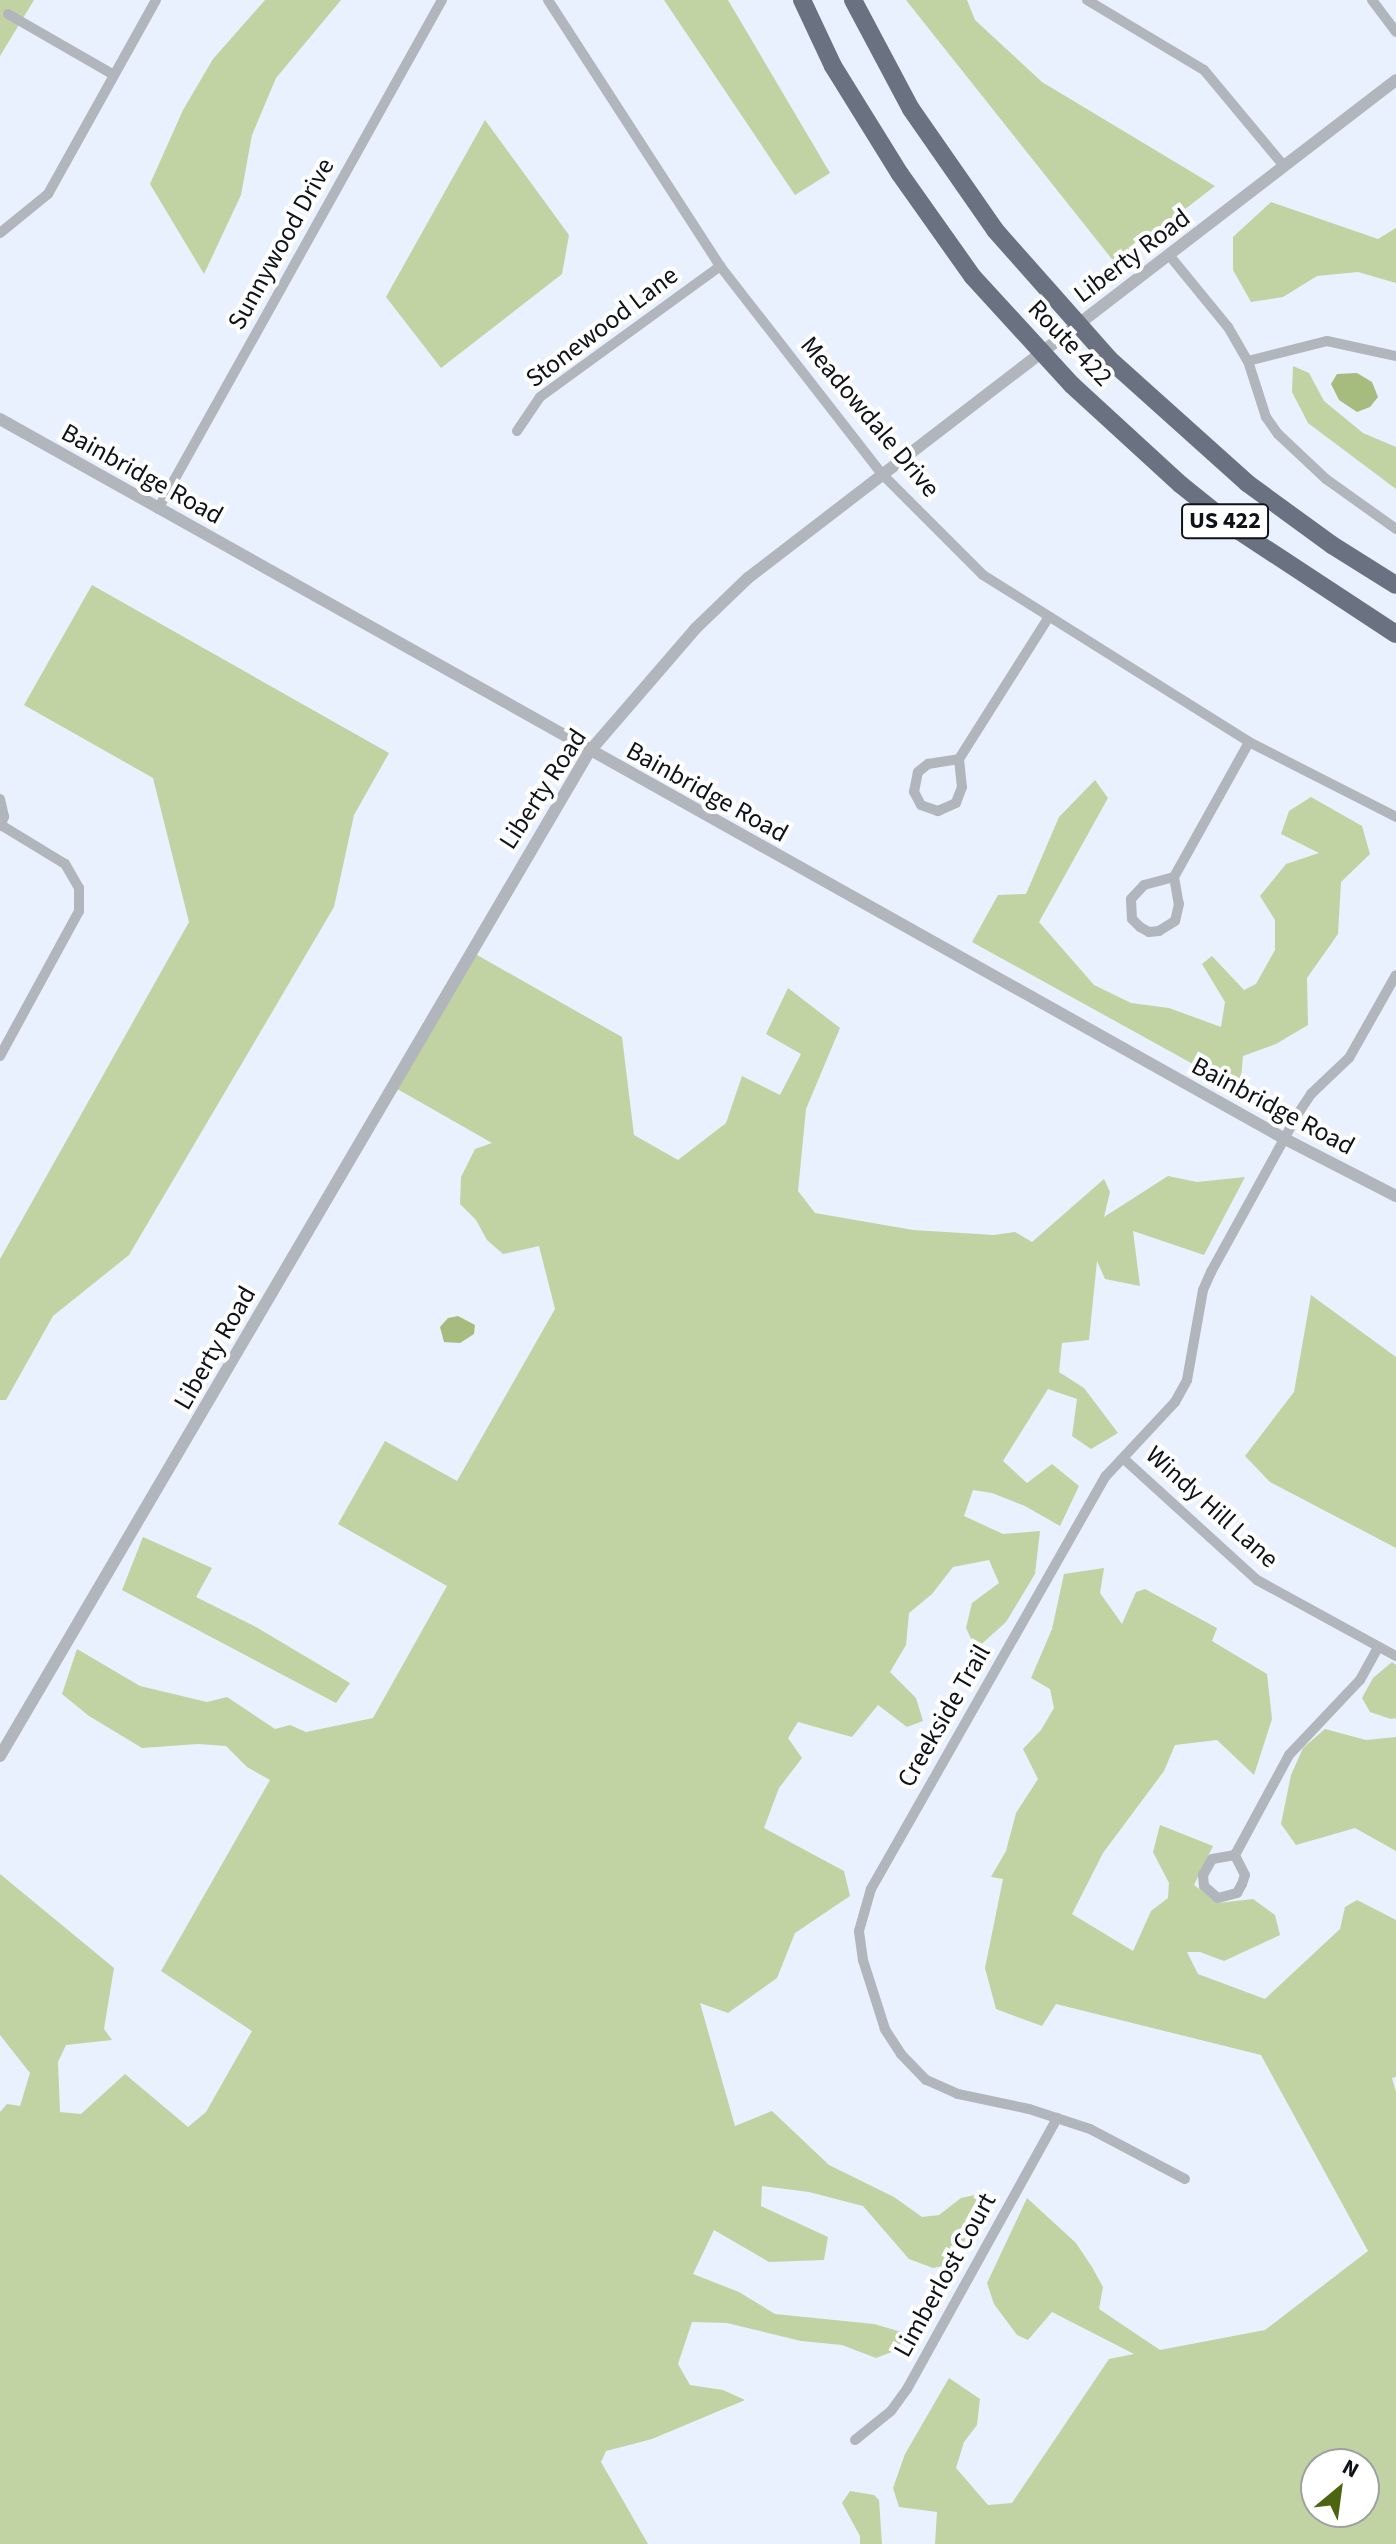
<!DOCTYPE html>
<style>
body{margin:0}
#map{position:relative;width:1396px;height:2544px;overflow:hidden;background:#e9f0fe;font-family:"Source Sans 3",sans-serif}
div>[style]{position:absolute}
[style*='--x']{left:calc(var(--x)*1px);top:calc(var(--y)*1px);width:calc(var(--w)*1px);rotate:calc(var(--a)*1deg)}
.green>*{inset:0;background:#c1d3a3}
.water>*{inset:0;background:#a6bc7e}
.minor>*{height:10px;margin:-5px;padding:0 5px;transform-origin:5px;border-radius:5px;background:#b1b5bc}
.tertiary>*{height:12px;margin:-6px;padding:0 6px;transform-origin:6px;border-radius:6px;background:#b1b5bc}
.motorway>*{height:18px;margin:-9px;padding:0 9px;transform-origin:9px;border-radius:9px;background:#6a7180}
span{translate:-50% -50%;white-space:nowrap;text-align:center;line-height:1.15;-webkit-text-stroke:8px #fff;paint-order:stroke}
.shield-label span{padding:2px 6px;background:#fff;border:2px solid;border-radius:6px;-webkit-text-stroke-width:0}
.shield-label{font-size:24px;color:#0f1217;font-weight:700}
.street-label{font-size:26px;color:#0f1217}
.north{position:absolute;left:1300px;top:2448px;width:80px;height:80px;box-sizing:border-box;background:#fff;border:2px solid #9fa0a2;border-radius:50%;rotate:29deg;font-size:22px;font-weight:700;line-height:32px;text-align:center;color:#0f1217}
.north::after{content:'';display:block;margin:auto;width:28px;height:36px;background:#4d6411;clip-path:polygon(50% 0,100% 100%,50% 72%,0 100%)}
</style>
<div id="map">
<div class="green">
<i style="clip-path:polygon(0 0,34px 0,0 56px)"></i>
<i style="clip-path:polygon(265px 0,341px 0,276px 78px,252px 135px,241px 195px,204px 274px,150px 184px,183px 110px,213px 59px)"></i>
<i style="clip-path:polygon(664px 0,728px 0,830px 173px,795px 195px)"></i>
<i style="clip-path:polygon(906px 0,967px 0,975px 20px,1042px 82px,1215px 186px,1115px 263px)"></i>
<i style="clip-path:polygon(485px 120px,569px 235px,562px 274px,441px 368px,386px 297px)"></i>
<i style="clip-path:polygon(1271px 202px,1378px 239px,1396px 228px,1396px 283px,1358px 272px,1317px 276px,1283px 297px,1251px 302px,1233px 270px,1233px 237px)"></i>
<i style="clip-path:polygon(1293px 366px,1309px 373px,1324px 401px,1363px 433px,1396px 447px,1396px 489px,1308px 423px,1292px 392px)"></i>
<i style="clip-path:polygon(92px 585px,389px 753px,354px 815px,334px 907px,129px 1255px,53px 1316px,6px 1400px,0 1400px,0 1259px,189px 922px,153px 778px,24px 705px)"></i>
<i style="clip-path:polygon(1095px 780px,1108px 798px,1039px 922px,1094px 985px,1131px 1003px,1169px 1008px,1221px 1027px,1225px 1002px,1202px 964px,1212px 956px,1244px 990px,1256px 984px,1275px 950px,1275px 920px,1260px 896px,1286px 864px,1319px 853px,1281px 834px,1289px 811px,1311px 797px,1362px 826px,1370px 854px,1341px 882px,1338px 934px,1307px 978px,1308px 1025px,1276px 1044px,1243px 1056px,1240px 1090px,972px 942px,998px 895px,1026px 894px,1059px 817px)"></i>
<i style="clip-path:polygon(470px 951px,622px 1037px,634px 1135px,678px 1160px,726px 1123px,742px 1076px,780px 1095px,801px 1054px,766px 1034px,788px 988px,840px 1028px,806px 1109px,798px 1191px,815px 1213px,913px 1230px,994px 1235px,1015px 1232px,1032px 1242px,1104px 1179px,1110px 1192px,1104px 1217px,1168px 1176px,1197px 1182px,1245px 1177px,1204px 1255px,1133px 1231px,1140px 1286px,1105px 1279px,1097px 1261px,1089px 1340px,1062px 1343px,1059px 1372px,1084px 1388px,1118px 1433px,1091px 1449px,1072px 1436px,1077px 1399px,1048px 1389px,1003px 1461px,1027px 1483px,1052px 1464px,1079px 1486px,1060px 1526px,1025px 1506px,992px 1493px,973px 1490px,964px 1516px,1003px 1534px,1040px 1531px,1035px 1574px,1006px 1622px,976px 1649px,966px 1628px,972px 1603px,999px 1583px,989px 1560px,953px 1567px,932px 1594px,909px 1613px,906px 1645px,890px 1672px,916px 1698px,923px 1721px,907px 1727px,878px 1705px,852px 1737px,798px 1722px,788px 1738px,802px 1758px,779px 1788px,764px 1828px,844px 1871px,850px 1896px,795px 1933px,777px 1978px,728px 2013px,700px 2003px,735px 2126px,772px 2111px,829px 2165px,894px 2197px,922px 2217px,939px 2215px,961px 2198px,975px 2195px,981px 2210px,952px 2264px,933px 2268px,909px 2259px,863px 2206px,809px 2192px,762px 2186px,761px 2206px,828px 2237px,824px 2260px,769px 2262px,714px 2230px,693px 2274px,739px 2292px,775px 2314px,874px 2324px,905px 2333px,897px 2350px,876px 2358px,842px 2345px,801px 2341px,727px 2323px,692px 2322px,678px 2364px,690px 2385px,723px 2390px,745px 2400px,652px 2439px,606px 2451px,601px 2462px,648px 2544px,0 2544px,0 2112px,7px 2104px,20px 2106px,30px 2073px,0 2035px,0 1874px,114px 1968px,104px 2029px,112px 2040px,66px 2045px,58px 2062px,60px 2112px,81px 2114px,125px 2074px,188px 2127px,206px 2112px,252px 2031px,161px 1971px,270px 1780px,247px 1767px,226px 1746px,198px 1744px,142px 1748px,89px 1716px,62px 1694px,77px 1649px,140px 1686px,207px 1702px,227px 1697px,275px 1729px,290px 1725px,306px 1732px,373px 1718px,447px 1586px,338px 1524px,385px 1441px,457px 1481px,555px 1309px,539px 1246px,503px 1254px,487px 1240px,476px 1220px,460px 1204px,461px 1177px,475px 1149px,492px 1143px,392px 1086px)"></i>
<i style="clip-path:polygon(1311px 1295px,1396px 1357px,1396px 1548px,1270px 1482px,1245px 1456px,1294px 1392px)"></i>
<i style="clip-path:polygon(143px 1537px,212px 1568px,196px 1597px,256px 1627px,350px 1683px,336px 1703px,122px 1590px)"></i>
<i style="clip-path:polygon(evenodd,1104px 1568px,1100px 1593px,1122px 1624px,1136px 1592px,1145px 1589px,1217px 1628px,1212px 1641px,1267px 1674px,1272px 1719px,1254px 1775px,1217px 1740px,1175px 1745px,1164px 1771px,1103px 1853px,1072px 1914px,1133px 1951px,1151px 1911px,1168px 1898px,1169px 1883px,1153px 1852px,1160px 1825px,1213px 1846px,1194px 1885px,1218px 1903px,1253px 1899px,1275px 1915px,1280px 1935px,1224px 1961px,1200px 1952px,1187px 1952px,1198px 1974px,1265px 1999px,1340px 1929px,1345px 1907px,1357px 1900px,1396px 1920px,1396px 2077px,1392px 2078px,1396px 2092px,1396px 2544px,935px 2544px,937px 2512px,899px 2507px,893px 2488px,905px 2454px,949px 2378px,980px 2399px,977px 2425px,964px 2442px,956px 2468px,988px 2505px,1012px 2503px,1109px 2359px,1134px 2354px,1052px 2312px,1028px 2340px,1017px 2335px,994px 2304px,987px 2283px,1027px 2198px,1076px 2243px,1092px 2267px,1103px 2287px,1099px 2309px,1160px 2350px,1265px 2330px,1368px 2251px,1261px 2055px,1056px 2004px,1042px 2026px,996px 2009px,985px 1968px,1003px 1879px,991px 1877px,1006px 1851px,1016px 1813px,1038px 1779px,1023px 1749px,1041px 1730px,1054px 1708px,1050px 1689px,1031px 1678px,1052px 1629px,1064px 1574px,1104px 1568px,1316px 2464px,1364px 2464px,1364px 2512px,1316px 2512px,1316px 2464px)"></i>
<i style="clip-path:polygon(1392px 1662px,1396px 1665px,1396px 1718px,1391px 1719px,1370px 1712px,1362px 1698px,1373px 1678px)"></i>
<i style="clip-path:polygon(1325px 1729px,1366px 1740px,1396px 1737px,1396px 1851px,1355px 1828px,1296px 1845px,1281px 1824px,1291px 1775px,1303px 1748px)"></i>
<i style="clip-path:polygon(850px 2491px,874px 2495px,879px 2500px,882px 2544px,860px 2544px,860px 2536px,842px 2503px)"></i>
</div>
<div class="water">
<i style="clip-path:polygon(1357px 373px,1372px 382px,1378px 397px,1370px 407px,1357px 412px,1339px 400px,1331px 384px,1337px 374px)"></i>
<i style="clip-path:polygon(458px 1316px,475px 1325px,474px 1334px,460px 1343px,444px 1342px,440px 1327px,448px 1318px)"></i>
</div>
<div class="minor">
<i style="--x:548;--y:0;--w:317;--a:57.1"></i>
<i style="--x:720;--y:266;--w:264;--a:52.1"></i>
<i style="--x:882;--y:474;--w:143;--a:45"></i>
<i style="--x:983;--y:575;--w:314;--a:32.1"></i>
<i style="--x:1249;--y:742;--w:165;--a:27"></i>
<i style="--x:1087;--y:0;--w:136;--a:30.9"></i>
<i style="--x:1204;--y:70;--w:125;--a:50.2"></i>
<i style="--x:1372;--y:0;--w:40;--a:53"></i>
<i style="--x:8;--y:14;--w:122;--a:29.9"></i>
<i style="--x:0;--y:233;--w:62;--a:-39.1"></i>
<i style="--x:48;--y:194;--w:222;--a:-60.9"></i>
<i style="--x:1169;--y:255;--w:93;--a:50.7"></i>
<i style="--x:1228;--y:327;--w:39;--a:60"></i>
<i style="--x:1248;--y:361;--w:59;--a:72.2"></i>
<i style="--x:1266;--y:417;--w:21;--a:55"></i>
<i style="--x:1278;--y:434;--w:66;--a:43.2"></i>
<i style="--x:1326;--y:479;--w:86;--a:35.5"></i>
<i style="--x:1248;--y:361;--w:81;--a:-14.2"></i>
<i style="--x:1327;--y:341;--w:71;--a:12.3"></i>
<i style="--x:517;--y:431;--w:41;--a:-55.9"></i>
<i style="--x:540;--y:397;--w:223;--a:-36"></i>
<i style="--x:158;--y:509;--w:583;--a:-60.84"></i>
<i style="--x:959;--y:759;--w:28;--a:84"></i>
<i style="--x:962;--y:787;--w:17;--a:111"></i>
<i style="--x:956;--y:803;--w:20;--a:156"></i>
<i style="--x:938;--y:811;--w:18;--a:-161"></i>
<i style="--x:921;--y:805;--w:15;--a:-118"></i>
<i style="--x:914;--y:792;--w:20;--a:-79"></i>
<i style="--x:918;--y:772;--w:13;--a:-39"></i>
<i style="--x:928;--y:764;--w:31;--a:-9"></i>
<i style="--x:959;--y:759;--w:167;--a:-57.7"></i>
<i style="--x:0;--y:799;--w:18;--a:77"></i>
<i style="--x:4;--y:817;--w:10;--a:114"></i>
<i style="--x:1174;--y:877;--w:27;--a:80"></i>
<i style="--x:1179;--y:904;--w:17;--a:103"></i>
<i style="--x:1175;--y:921;--w:19;--a:148"></i>
<i style="--x:1159;--y:931;--w:10;--a:174"></i>
<i style="--x:1149;--y:932;--w:10;--a:-151"></i>
<i style="--x:1140;--y:927;--w:11;--a:-135"></i>
<i style="--x:1132;--y:919;--w:20;--a:-93"></i>
<i style="--x:1131;--y:899;--w:19;--a:-47"></i>
<i style="--x:1144;--y:885;--w:31;--a:-15"></i>
<i style="--x:1174;--y:877;--w:154;--a:-60.9"></i>
<i style="--x:0;--y:1056;--w:165;--a:-61.4"></i>
<i style="--x:79;--y:911;--w:23;--a:-90"></i>
<i style="--x:79;--y:888;--w:28;--a:-120"></i>
<i style="--x:65;--y:864;--w:75;--a:-148.6"></i>
<i style="--x:1124;--y:1459;--w:180;--a:42.3"></i>
<i style="--x:1257;--y:1580;--w:158;--a:28.7"></i>
<i style="--x:1235;--y:1855;--w:23;--a:170"></i>
<i style="--x:1212;--y:1859;--w:18;--a:119"></i>
<i style="--x:1203;--y:1875;--w:11;--a:85"></i>
<i style="--x:1204;--y:1886;--w:18;--a:41"></i>
<i style="--x:1218;--y:1898;--w:20;--a:-15"></i>
<i style="--x:1237;--y:1893;--w:10;--a:-61"></i>
<i style="--x:1242;--y:1884;--w:9;--a:-72"></i>
<i style="--x:1245;--y:1875;--w:22;--a:-117"></i>
<i style="--x:1235;--y:1855;--w:114;--a:-61.6"></i>
<i style="--x:1289;--y:1755;--w:103;--a:-46.6"></i>
<i style="--x:1360;--y:1680;--w:38;--a:-61"></i>
<i style="--x:1185;--y:2179;--w:107;--a:-152.2"></i>
<i style="--x:1090;--y:2129;--w:64;--a:-161.8"></i>
<i style="--x:1029;--y:2109;--w:73;--a:-168.1"></i>
<i style="--x:958;--y:2094;--w:35;--a:-156"></i>
<i style="--x:926;--y:2080;--w:36;--a:-134"></i>
<i style="--x:901;--y:2054;--w:30;--a:-123"></i>
<i style="--x:885;--y:2029;--w:72;--a:-107.7"></i>
<i style="--x:863;--y:1960;--w:29;--a:-98"></i>
<i style="--x:859;--y:1931;--w:44;--a:-74.1"></i>
<i style="--x:871;--y:1889;--w:475;--a:-60.4"></i>
<i style="--x:1106;--y:1476;--w:101;--a:-47"></i>
<i style="--x:1175;--y:1402;--w:25;--a:-61"></i>
<i style="--x:1187;--y:1380;--w:91;--a:-79.9"></i>
<i style="--x:1203;--y:1290;--w:20;--a:-66"></i>
<i style="--x:1211;--y:1272;--w:183;--a:-61.2"></i>
<i style="--x:1299;--y:1112;--w:22;--a:-56"></i>
<i style="--x:1311;--y:1094;--w:52;--a:-43.5"></i>
<i style="--x:1349;--y:1058;--w:95;--a:-60.5"></i>
<i style="--x:855;--y:2440;--w:46;--a:-38.9"></i>
<i style="--x:891;--y:2411;--w:27;--a:-54"></i>
<i style="--x:907;--y:2389;--w:310;--a:-61"></i>
</div>
<div class="tertiary">
<i style="--x:0;--y:419;--w:1473;--a:29.26"></i>
<i style="--x:1285;--y:1139;--w:125;--a:27.2"></i>
<i style="--x:0;--y:1756;--w:1164;--a:-59.6"></i>
<i style="--x:589;--y:752;--w:162;--a:-49.2"></i>
<i style="--x:695;--y:629;--w:74;--a:-43.9"></i>
<i style="--x:748;--y:578;--w:817;--a:-37.54"></i>
</div>
<div class="motorway">
<i style="--x:802;--y:0;--w:73;--a:64.8"></i>
<i style="--x:833;--y:66;--w:127;--a:58.2"></i>
<i style="--x:900;--y:174;--w:126;--a:54.7"></i>
<i style="--x:973;--y:277;--w:147;--a:47.5"></i>
<i style="--x:1072;--y:385;--w:147;--a:42.5"></i>
<i style="--x:1180;--y:484;--w:72;--a:38.8"></i>
<i style="--x:1236;--y:529;--w:191;--a:33.3"></i>
<i style="--x:853;--y:0;--w:123;--a:62"></i>
<i style="--x:911;--y:109;--w:147;--a:55.2"></i>
<i style="--x:995;--y:230;--w:172;--a:48.5"></i>
<i style="--x:1109;--y:359;--w:186;--a:41.9"></i>
<i style="--x:1247;--y:483;--w:105;--a:36.1"></i>
<i style="--x:1332;--y:545;--w:75;--a:32"></i>
</div>
<div class="shield-label">
<span style="left:1225px;top:521px">US 422</span>
</div>
<div class="street-label">
<span style="left:281px;top:244px;rotate:-61deg">Sunnywood Drive</span>
<span style="left:1132px;top:256px;rotate:-37deg">Liberty Road</span>
<span style="left:602px;top:327px;rotate:-37deg">Stonewood Lane</span>
<span style="left:1070px;top:343px;rotate:46deg">Route 422</span>
<span style="left:870px;top:417px;rotate:50deg">Meadowdale Drive</span>
<span style="left:142px;top:474px;rotate:29deg">Bainbridge Road</span>
<span style="left:543px;top:789px;rotate:-57deg">Liberty Road</span>
<span style="left:707px;top:792px;rotate:29deg">Bainbridge Road</span>
<span style="left:1273px;top:1106px;rotate:28deg">Bainbridge Road</span>
<span style="left:215px;top:1348px;rotate:-60deg">Liberty Road</span>
<span style="left:1212px;top:1507px;rotate:42deg">Windy Hill Lane</span>
<span style="left:944px;top:1716px;rotate:-60deg">Creekside Trail</span>
<span style="left:945px;top:2275px;rotate:-61deg">Limberlost Court</span>
</div>
<div class="north">N</div>
</div>
